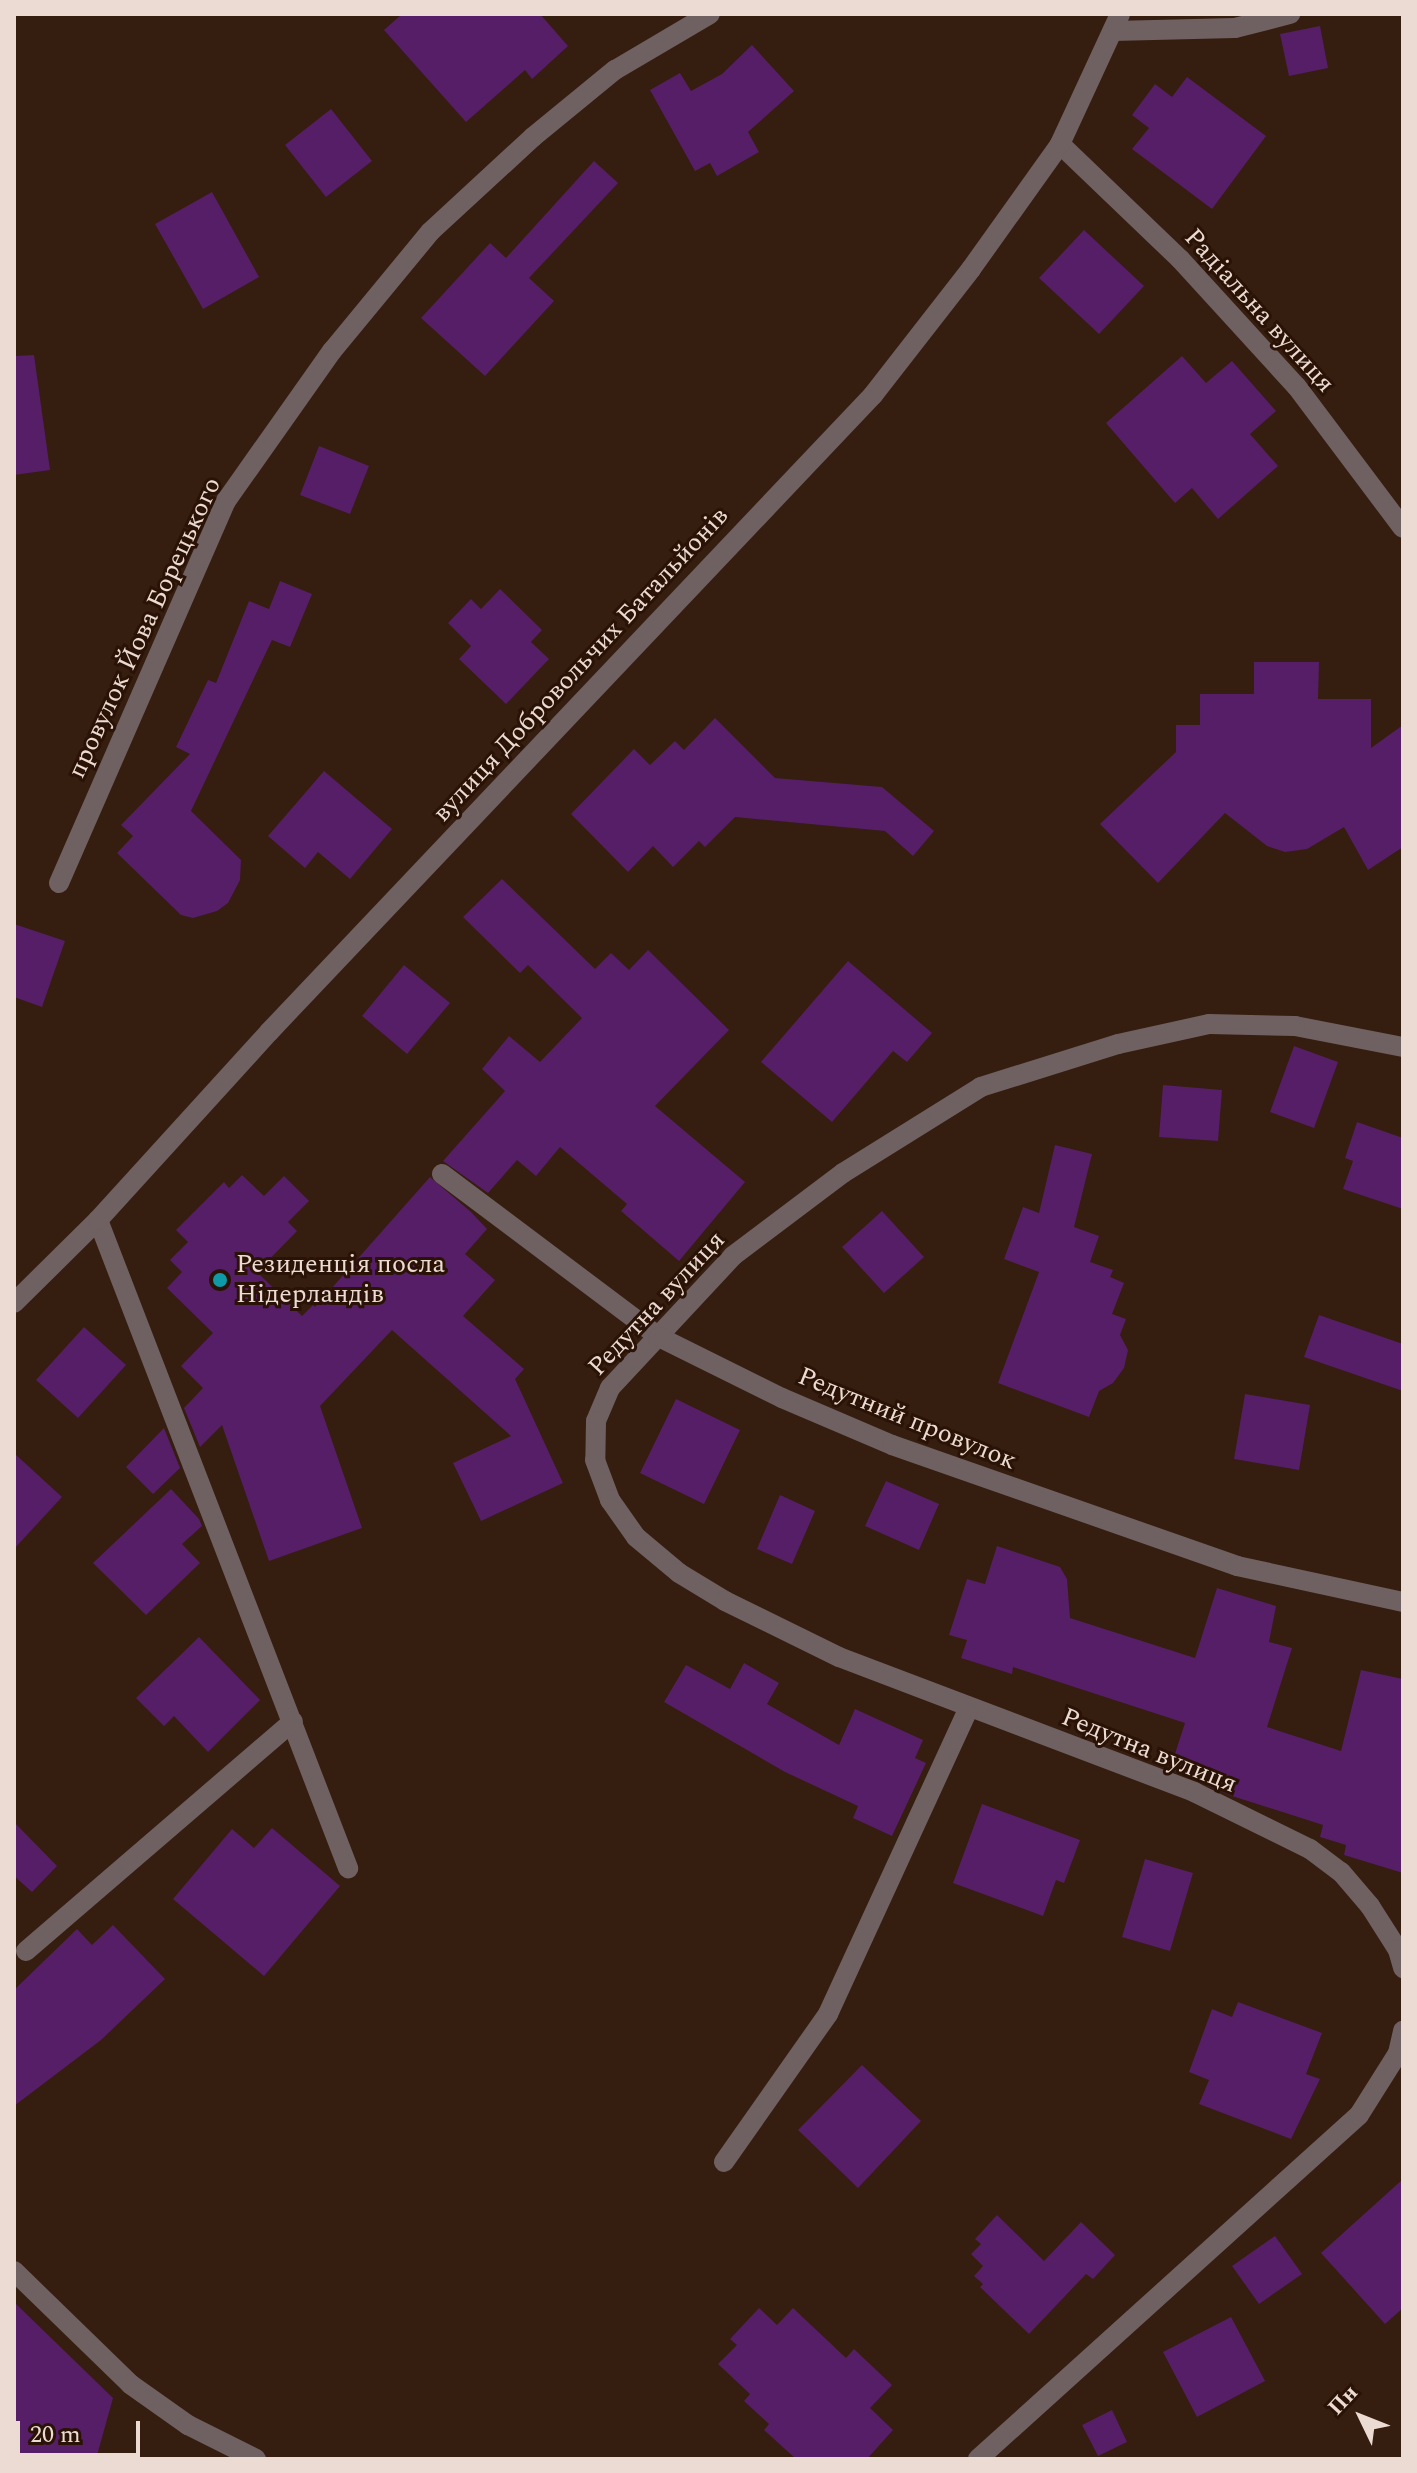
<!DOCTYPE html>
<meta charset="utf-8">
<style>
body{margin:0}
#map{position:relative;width:1417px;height:2473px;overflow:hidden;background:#351d0f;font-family:Spectral,serif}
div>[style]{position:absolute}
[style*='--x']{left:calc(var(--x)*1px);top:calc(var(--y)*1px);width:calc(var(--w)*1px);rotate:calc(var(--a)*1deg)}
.building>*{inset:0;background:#551e66}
.minor>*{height:20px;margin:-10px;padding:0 10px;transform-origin:10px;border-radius:10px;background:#6f6061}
.dots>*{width:22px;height:22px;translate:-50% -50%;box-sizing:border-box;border:4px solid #2a1306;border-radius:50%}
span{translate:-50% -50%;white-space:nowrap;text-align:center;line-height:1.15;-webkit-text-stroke:6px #2a1306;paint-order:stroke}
.street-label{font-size:26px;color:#ecdbd2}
.poi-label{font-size:26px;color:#ecdbd2}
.left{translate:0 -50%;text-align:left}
.frame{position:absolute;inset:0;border:16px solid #ecdbd2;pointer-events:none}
.north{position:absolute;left:1321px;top:2377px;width:80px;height:80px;-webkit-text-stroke:6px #2a1306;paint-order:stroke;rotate:313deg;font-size:22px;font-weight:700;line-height:32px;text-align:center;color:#ecdbd2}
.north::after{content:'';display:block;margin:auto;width:28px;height:36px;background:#ecdbd2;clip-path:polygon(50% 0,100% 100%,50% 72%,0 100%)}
.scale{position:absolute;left:16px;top:2421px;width:124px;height:36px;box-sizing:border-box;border:4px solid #ecdbd2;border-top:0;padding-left:10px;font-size:24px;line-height:28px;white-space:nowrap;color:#ecdbd2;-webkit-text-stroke:6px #2a1306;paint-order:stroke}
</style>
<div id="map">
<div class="building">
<i style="clip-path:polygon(402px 14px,540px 14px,568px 46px,532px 79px,525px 70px,466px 122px,384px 30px)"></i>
<i style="clip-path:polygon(1320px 26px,1328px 68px,1289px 76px,1280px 34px)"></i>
<i style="clip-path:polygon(752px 45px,794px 91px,748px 132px,759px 152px,717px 176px,710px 163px,695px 171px,650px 90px,680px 73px,691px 91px,722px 74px)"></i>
<i style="clip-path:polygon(1187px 77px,1266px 136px,1212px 209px,1132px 149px,1149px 128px,1132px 115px,1155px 84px,1172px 97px)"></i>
<i style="clip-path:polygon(331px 109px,372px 161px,326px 197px,285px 145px)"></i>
<i style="clip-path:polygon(594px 161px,618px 183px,529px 278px,554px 301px,485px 376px,421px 318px,490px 243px,506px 258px)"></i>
<i style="clip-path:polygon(212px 192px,259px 277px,203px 309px,155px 224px)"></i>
<i style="clip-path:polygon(1084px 230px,1144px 286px,1099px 334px,1039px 278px)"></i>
<i style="clip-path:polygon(34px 355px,50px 470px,14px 475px,14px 356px)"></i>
<i style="clip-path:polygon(1182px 356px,1206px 383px,1232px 361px,1276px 411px,1250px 434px,1278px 466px,1218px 519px,1192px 488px,1175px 503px,1106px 423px)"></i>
<i style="clip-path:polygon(319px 446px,369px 466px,350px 514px,300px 495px)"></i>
<i style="clip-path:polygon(280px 581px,312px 594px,290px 647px,272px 640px,191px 811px,241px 860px,240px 880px,228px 903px,217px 911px,193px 918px,181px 915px,117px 853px,133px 836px,121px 825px,190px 754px,176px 747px,208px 680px,216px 683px,249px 601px,269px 609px)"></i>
<i style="clip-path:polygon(500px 589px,542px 630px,531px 642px,549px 659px,506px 704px,459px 659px,471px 646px,448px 623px,471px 599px,481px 609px)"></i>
<i style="clip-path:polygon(1254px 662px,1319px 662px,1318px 699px,1371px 699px,1371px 748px,1403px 725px,1403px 847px,1368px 870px,1344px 827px,1307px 849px,1285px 852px,1267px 846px,1225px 813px,1158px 883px,1100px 824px,1176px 752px,1176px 725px,1200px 725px,1200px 694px,1254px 694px)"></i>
<i style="clip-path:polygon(715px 718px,775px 778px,882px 787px,934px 831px,913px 856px,885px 831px,735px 817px,705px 847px,699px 841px,673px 867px,653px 846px,628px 872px,571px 814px,634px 749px,650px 765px,675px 741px,684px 750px)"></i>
<i style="clip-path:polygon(324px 771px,392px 829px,350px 879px,318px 852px,305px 868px,268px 836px)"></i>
<i style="clip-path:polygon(502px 879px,595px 969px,611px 953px,629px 970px,648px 950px,729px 1030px,655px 1106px,745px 1182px,679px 1261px,621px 1211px,627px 1204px,560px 1147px,536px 1176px,517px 1160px,488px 1193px,443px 1161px,505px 1091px,482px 1069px,509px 1036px,540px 1062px,582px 1018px,528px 965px,520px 973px,463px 917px)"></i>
<i style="clip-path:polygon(14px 924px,65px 941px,42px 1007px,14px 997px)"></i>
<i style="clip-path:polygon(848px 961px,932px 1033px,907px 1062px,893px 1051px,832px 1122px,761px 1062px)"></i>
<i style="clip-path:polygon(404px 965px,450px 1003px,407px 1054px,362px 1016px)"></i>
<i style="clip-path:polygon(1294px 1046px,1338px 1062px,1314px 1128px,1270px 1112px)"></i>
<i style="clip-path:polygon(1163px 1085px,1222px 1090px,1218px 1141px,1159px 1137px)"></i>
<i style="clip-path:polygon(1357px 1122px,1403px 1138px,1403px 1209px,1343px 1189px,1353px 1161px,1345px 1158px)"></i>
<i style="clip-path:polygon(1055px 1145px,1092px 1154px,1074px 1227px,1099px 1236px,1090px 1262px,1113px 1270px,1110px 1277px,1124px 1283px,1112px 1314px,1126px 1319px,1120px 1335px,1128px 1350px,1124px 1368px,1113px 1383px,1099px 1391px,1089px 1417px,998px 1383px,1039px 1272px,1004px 1259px,1023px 1207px,1039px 1213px)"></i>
<i style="clip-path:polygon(242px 1175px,264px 1196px,284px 1176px,309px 1201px,288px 1222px,297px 1231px,257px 1272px,302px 1316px,313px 1305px,315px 1307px,430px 1177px,471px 1212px,487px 1229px,465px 1254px,495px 1280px,463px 1316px,524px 1369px,515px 1379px,563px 1483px,481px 1521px,453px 1463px,511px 1436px,392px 1330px,320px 1406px,362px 1528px,269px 1561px,222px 1425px,200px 1447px,184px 1408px,203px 1388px,181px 1366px,213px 1333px,167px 1288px,182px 1272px,170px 1260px,188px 1242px,176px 1230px,224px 1182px,229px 1188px)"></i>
<i style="clip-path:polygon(882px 1211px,924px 1257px,884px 1293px,842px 1247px)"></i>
<i style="clip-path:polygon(1319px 1315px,1403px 1344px,1403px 1391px,1304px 1357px)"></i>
<i style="clip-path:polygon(84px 1327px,126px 1365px,78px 1418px,36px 1380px)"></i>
<i style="clip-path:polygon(1245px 1394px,1310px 1405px,1299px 1470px,1234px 1459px)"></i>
<i style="clip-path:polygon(676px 1399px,740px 1430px,704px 1504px,640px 1473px)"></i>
<i style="clip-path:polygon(164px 1428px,180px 1468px,153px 1494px,126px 1467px)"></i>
<i style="clip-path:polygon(14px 1453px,62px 1497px,14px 1549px)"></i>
<i style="clip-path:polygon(886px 1481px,939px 1504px,919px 1550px,865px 1526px)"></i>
<i style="clip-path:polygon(171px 1489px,199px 1519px,202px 1526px,182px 1544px,200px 1563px,146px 1615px,93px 1563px)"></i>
<i style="clip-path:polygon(780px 1495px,815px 1511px,792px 1564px,757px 1549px)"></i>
<i style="clip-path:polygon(997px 1546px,1060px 1567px,1067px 1579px,1070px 1618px,1195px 1658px,1217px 1588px,1276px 1606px,1269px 1642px,1292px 1648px,1267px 1727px,1341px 1751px,1361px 1670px,1403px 1679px,1403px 1873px,1344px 1855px,1346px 1845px,1320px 1837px,1323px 1825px,1232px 1796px,1170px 1769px,1185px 1723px,1013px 1667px,1012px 1674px,961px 1658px,967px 1640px,949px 1635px,967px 1579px,985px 1584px)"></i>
<i style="clip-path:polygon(199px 1637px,260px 1700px,208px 1752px,174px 1716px,164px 1726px,136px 1698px)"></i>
<i style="clip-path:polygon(744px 1663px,779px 1683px,767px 1704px,839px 1745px,855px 1709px,923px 1740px,915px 1758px,926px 1763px,892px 1836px,853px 1818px,858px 1806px,785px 1772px,664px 1702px,686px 1665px,730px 1689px)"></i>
<i style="clip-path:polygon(982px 1804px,1080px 1840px,1064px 1883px,1056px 1880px,1043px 1916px,953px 1883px)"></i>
<i style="clip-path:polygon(14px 1822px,57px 1866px,32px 1892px,14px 1876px)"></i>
<i style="clip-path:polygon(272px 1828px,340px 1886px,264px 1976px,173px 1899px,232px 1829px,254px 1848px)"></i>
<i style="clip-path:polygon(1145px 1859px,1193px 1873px,1170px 1951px,1122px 1937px)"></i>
<i style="clip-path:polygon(113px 1925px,165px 1979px,101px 2040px,14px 2106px,14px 1990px,77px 1929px,92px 1945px)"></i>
<i style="clip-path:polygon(1238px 2002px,1322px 2033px,1306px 2074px,1320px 2079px,1291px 2139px,1199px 2104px,1209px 2080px,1189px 2072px,1212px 2009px,1232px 2017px)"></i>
<i style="clip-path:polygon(862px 2065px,921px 2121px,858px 2188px,798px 2130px)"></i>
<i style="clip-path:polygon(1403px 2179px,1403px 2308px,1385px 2324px,1321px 2253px)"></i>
<i style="clip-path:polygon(997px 2215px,1044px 2261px,1081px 2222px,1115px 2255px,1093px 2279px,1086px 2274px,1029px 2334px,980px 2287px,983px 2284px,974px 2276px,983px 2266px,971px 2254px,981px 2244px,975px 2239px)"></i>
<i style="clip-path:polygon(1275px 2236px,1302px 2274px,1259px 2304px,1232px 2266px)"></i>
<i style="clip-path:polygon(14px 2302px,113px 2398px,96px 2459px,14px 2459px)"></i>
<i style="clip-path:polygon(759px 2308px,777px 2325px,793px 2308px,846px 2358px,854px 2349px,892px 2385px,870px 2408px,893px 2430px,867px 2459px,796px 2459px,764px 2430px,769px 2424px,744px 2401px,750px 2394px,718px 2364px,737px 2345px,730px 2339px)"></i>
<i style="clip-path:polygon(1231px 2317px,1265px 2381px,1197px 2417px,1163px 2352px)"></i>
<i style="clip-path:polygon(1112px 2410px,1127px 2442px,1098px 2456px,1082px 2425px)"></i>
</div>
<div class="minor">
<i style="--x:1113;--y:31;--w:122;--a:-1.4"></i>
<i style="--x:1235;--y:28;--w:57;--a:-14.3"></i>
<i style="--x:1060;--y:144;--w:166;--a:43.8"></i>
<i style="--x:1180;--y:259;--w:173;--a:47.6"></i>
<i style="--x:1297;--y:387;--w:176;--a:53.1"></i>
<i style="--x:59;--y:883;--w:417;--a:-66.4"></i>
<i style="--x:226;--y:501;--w:184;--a:-54.8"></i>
<i style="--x:332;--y:351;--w:154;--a:-50.5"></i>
<i style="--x:430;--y:232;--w:140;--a:-42.7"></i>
<i style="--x:533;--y:137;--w:106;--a:-39.3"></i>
<i style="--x:615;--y:70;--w:110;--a:-30.5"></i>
<i style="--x:1403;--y:1047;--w:110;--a:-169"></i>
<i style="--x:1295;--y:1026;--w:86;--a:-178.7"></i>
<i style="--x:1209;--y:1024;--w:93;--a:167.6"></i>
<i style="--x:1118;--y:1044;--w:144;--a:162.6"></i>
<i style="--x:981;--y:1087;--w:163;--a:148.1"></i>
<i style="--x:843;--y:1173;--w:138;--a:143"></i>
<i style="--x:733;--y:1256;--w:180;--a:133"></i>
<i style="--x:610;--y:1388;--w:36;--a:113"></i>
<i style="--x:596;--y:1421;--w:39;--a:91"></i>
<i style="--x:595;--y:1460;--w:43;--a:69.4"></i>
<i style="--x:610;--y:1500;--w:45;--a:54.9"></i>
<i style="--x:636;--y:1537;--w:56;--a:39.9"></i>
<i style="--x:679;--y:1573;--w:54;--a:31.3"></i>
<i style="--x:725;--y:1601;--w:127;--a:26.2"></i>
<i style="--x:839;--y:1657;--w:380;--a:20.8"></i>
<i style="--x:1194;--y:1792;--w:129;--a:26.2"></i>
<i style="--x:1310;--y:1849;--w:39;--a:37"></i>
<i style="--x:1341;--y:1872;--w:45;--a:49.5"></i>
<i style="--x:1370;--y:1906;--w:52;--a:57.5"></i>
<i style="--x:1398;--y:1950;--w:19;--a:74"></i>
<i style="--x:442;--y:1174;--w:271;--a:36.9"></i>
<i style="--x:659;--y:1337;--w:137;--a:26.4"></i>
<i style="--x:782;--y:1398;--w:120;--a:23.1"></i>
<i style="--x:892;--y:1445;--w:366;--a:19.3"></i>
<i style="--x:1237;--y:1566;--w:170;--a:12.2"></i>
<i style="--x:98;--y:1220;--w:695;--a:68.9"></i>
<i style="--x:14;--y:1303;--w:118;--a:-44.7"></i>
<i style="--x:98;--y:1220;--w:254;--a:-47.7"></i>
<i style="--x:269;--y:1032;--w:878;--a:-46.52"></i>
<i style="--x:873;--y:395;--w:160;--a:-52.1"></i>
<i style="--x:971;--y:269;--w:153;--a:-54.5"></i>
<i style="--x:1060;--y:144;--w:143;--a:-65.2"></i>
<i style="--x:26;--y:1951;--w:352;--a:-40.7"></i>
<i style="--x:724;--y:2162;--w:181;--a:-54.9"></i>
<i style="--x:828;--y:2014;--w:336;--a:-65.3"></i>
<i style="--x:14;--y:2271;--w:162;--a:44.2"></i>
<i style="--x:130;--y:2384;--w:71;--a:35.3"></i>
<i style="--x:188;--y:2425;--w:76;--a:26.6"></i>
<i style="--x:978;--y:2459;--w:513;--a:-42.08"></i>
<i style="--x:1359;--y:2115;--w:73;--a:-57.8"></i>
<i style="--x:1398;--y:2053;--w:23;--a:-77"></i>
</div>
<div class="dots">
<i style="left:220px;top:1280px;background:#0f9aa8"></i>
</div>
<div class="street-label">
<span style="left:1259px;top:311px;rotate:48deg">Радіальна вулиця</span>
<span style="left:145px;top:628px;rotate:-65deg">провулок Йова Борецького</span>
<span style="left:581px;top:665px;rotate:-47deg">вулиця Добровольчих Батальйонів</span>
<span style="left:657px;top:1304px;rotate:-47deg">Редутна вулиця</span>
<span style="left:907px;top:1419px;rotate:22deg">Редутний провулок</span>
<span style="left:1149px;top:1751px;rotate:22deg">Редутна вулиця</span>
</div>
<div class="poi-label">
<span class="left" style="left:236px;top:1280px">Резиденція посла<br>Нідерландів</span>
</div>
<div class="frame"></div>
<div class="north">Пн</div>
<div class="scale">20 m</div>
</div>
